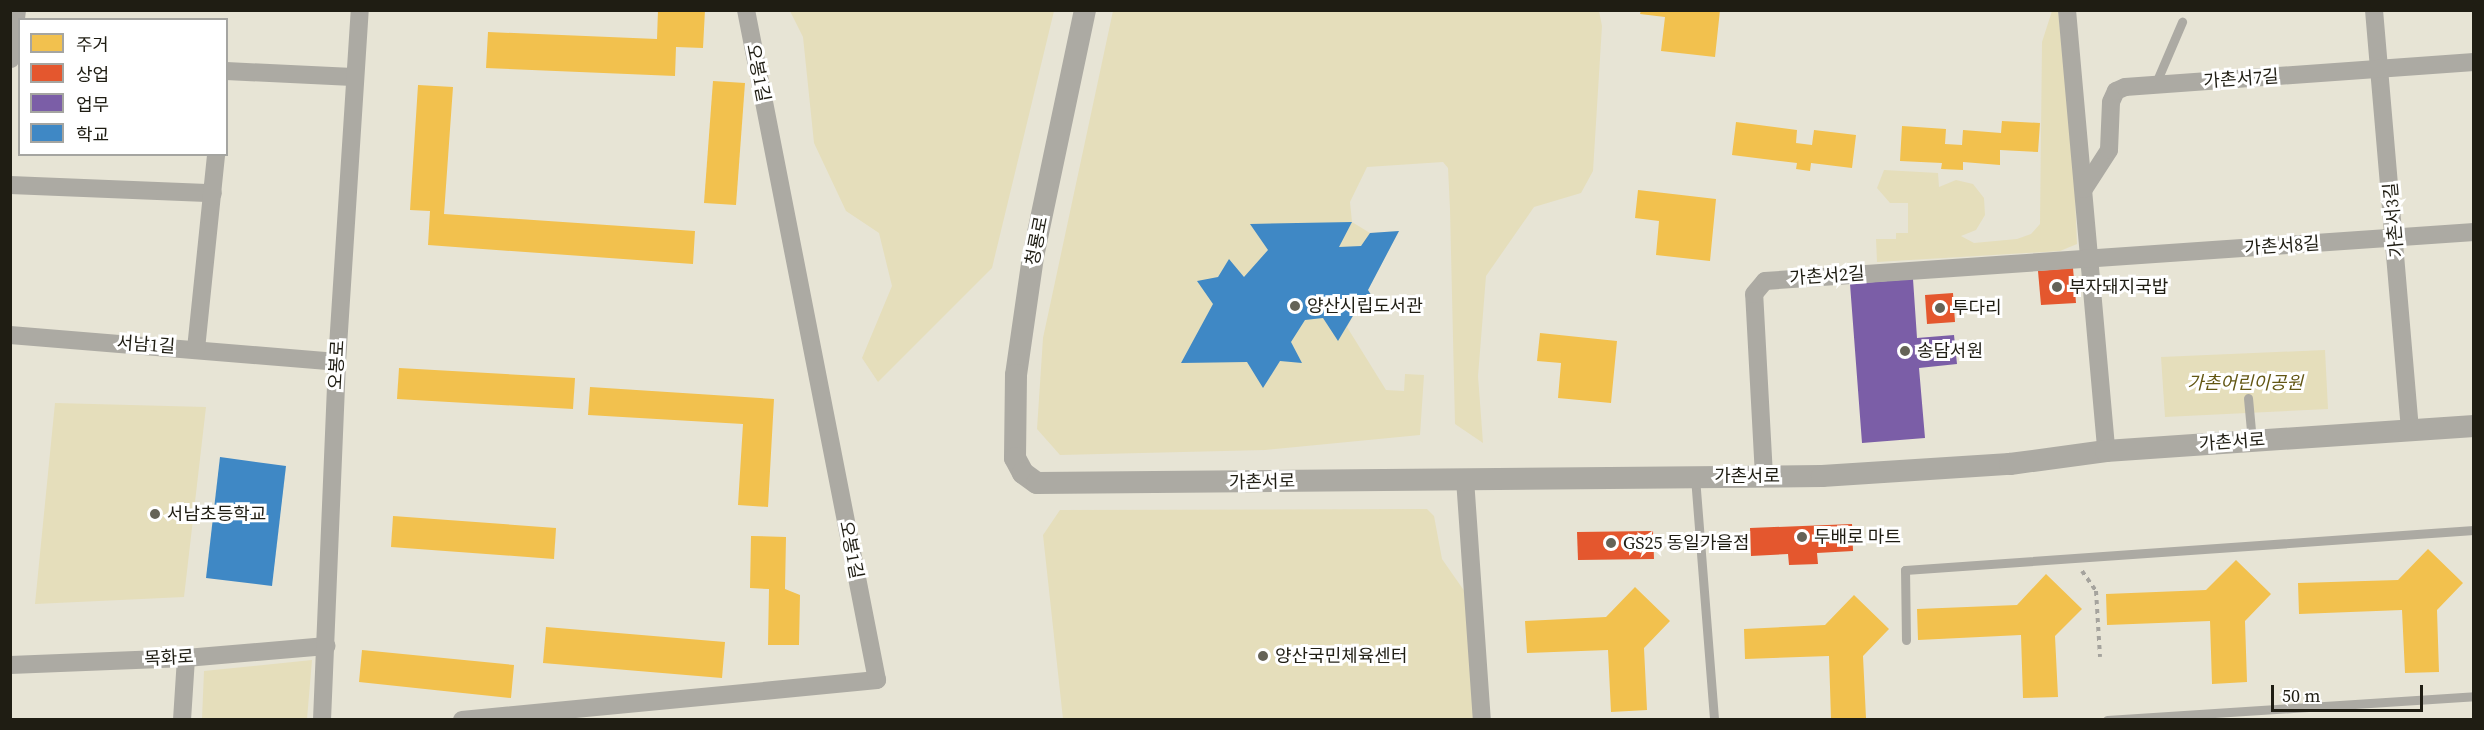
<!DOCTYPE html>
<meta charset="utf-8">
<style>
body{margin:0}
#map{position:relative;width:2484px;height:730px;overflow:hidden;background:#e7e4d5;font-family:"Source Serif 4","Noto Sans KR",serif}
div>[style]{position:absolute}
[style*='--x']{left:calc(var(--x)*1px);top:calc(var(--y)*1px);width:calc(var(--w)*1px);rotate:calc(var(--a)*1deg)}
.green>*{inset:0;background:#e5debb}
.homes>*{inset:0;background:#f2c14e}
.shops>*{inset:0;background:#e4572e}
.offices>*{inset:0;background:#7b5ea7}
.schools>*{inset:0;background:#3f88c5}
.path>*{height:4px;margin-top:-2px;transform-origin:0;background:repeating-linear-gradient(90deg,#a5a39d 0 4.5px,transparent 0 9px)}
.service>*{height:9px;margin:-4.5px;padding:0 4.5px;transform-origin:4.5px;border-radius:4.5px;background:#acaaa3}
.minor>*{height:18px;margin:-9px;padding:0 9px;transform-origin:9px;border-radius:9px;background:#acaaa3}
.tertiary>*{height:22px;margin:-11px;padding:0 11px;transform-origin:11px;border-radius:11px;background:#acaaa3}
.dots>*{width:16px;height:16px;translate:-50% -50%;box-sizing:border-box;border:3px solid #fff;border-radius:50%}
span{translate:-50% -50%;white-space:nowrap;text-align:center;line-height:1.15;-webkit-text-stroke:6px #fff;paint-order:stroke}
.street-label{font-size:18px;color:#1f1d13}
.poi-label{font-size:18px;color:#1f1d13}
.left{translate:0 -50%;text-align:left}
.park-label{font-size:18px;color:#625613;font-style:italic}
.frame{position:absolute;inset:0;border:12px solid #1f1d13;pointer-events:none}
.legend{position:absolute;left:18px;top:18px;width:210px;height:138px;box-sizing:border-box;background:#fff;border:2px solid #a5a5a1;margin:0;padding:8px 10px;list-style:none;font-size:18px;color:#1f1d13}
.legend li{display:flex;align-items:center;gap:12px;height:30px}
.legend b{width:30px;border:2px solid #a5a5a1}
.scale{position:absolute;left:2271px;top:685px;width:152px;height:27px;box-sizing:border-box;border:3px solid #1f1d13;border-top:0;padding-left:8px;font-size:18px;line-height:21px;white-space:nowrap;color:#1f1d13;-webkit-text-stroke:4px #fff;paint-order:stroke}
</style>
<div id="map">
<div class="green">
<i style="clip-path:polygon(790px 11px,1054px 11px,992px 268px,878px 382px,862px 358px,892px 286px,879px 233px,846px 211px,814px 143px,803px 37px)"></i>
<i style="clip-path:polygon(1113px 11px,1599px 11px,1602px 26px,1593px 171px,1581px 193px,1534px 207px,1486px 276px,1478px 376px,1483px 443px,1455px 424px,1450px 209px,1448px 168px,1443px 162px,1367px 167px,1350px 202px,1352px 222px,1370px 233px,1399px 231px,1368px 290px,1380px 309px,1357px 309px,1347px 327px,1386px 390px,1404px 391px,1405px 374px,1424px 375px,1420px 435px,1265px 450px,1060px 455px,1037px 429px,1043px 338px)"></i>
<i style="clip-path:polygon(2052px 11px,2058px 11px,2074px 172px,2077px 244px,2060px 251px,1877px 262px,1876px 239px,1896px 239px,1896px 233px,1908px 233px,1908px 203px,1890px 203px,1877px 188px,1884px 170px,1938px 173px,1939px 187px,1956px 180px,1973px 184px,1984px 198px,1985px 215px,1976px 230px,1961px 236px,1974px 243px,2017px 239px,2031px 234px,2040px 224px,2042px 42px)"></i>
<i style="clip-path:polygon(2325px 350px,2328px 409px,2165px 417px,2161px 357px)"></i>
<i style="clip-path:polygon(55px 403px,206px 407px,184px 597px,35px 604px)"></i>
<i style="clip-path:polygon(1427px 509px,1434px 516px,1442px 559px,1465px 592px,1474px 719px,1063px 719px,1043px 535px,1060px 510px)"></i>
<i style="clip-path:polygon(312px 660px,307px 719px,202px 719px,204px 671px)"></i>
</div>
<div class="homes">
<i style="clip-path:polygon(658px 10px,705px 10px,703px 48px,676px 47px,675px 76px,486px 68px,488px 32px,657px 39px)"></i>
<i style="clip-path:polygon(1641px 10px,1720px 10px,1715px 57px,1661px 51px,1665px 17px,1640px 14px)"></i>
<i style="clip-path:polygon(713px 81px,745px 83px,736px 205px,704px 203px)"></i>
<i style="clip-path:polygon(418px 85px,453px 87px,444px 214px,695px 231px,693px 264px,428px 245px,430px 211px,410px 210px)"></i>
<i style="clip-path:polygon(2002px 121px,2040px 123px,2038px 152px,2000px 150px,2000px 165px,1963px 162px,1963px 170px,1941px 169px,1942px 163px,1900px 161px,1902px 126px,1946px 129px,1945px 144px,1962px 145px,1963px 130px,2001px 133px)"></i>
<i style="clip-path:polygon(1736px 122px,1797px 130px,1796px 143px,1812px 145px,1814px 130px,1856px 135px,1852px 168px,1811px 163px,1810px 171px,1796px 169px,1797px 163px,1732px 155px)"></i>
<i style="clip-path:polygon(1638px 190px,1716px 199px,1710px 261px,1656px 255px,1659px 221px,1635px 218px)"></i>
<i style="clip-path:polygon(1540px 333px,1617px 341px,1611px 403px,1558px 398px,1561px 363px,1537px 361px)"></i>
<i style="clip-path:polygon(399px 368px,575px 378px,573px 409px,397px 399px)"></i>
<i style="clip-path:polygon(590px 387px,774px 399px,768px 507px,738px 505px,743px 424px,588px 415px)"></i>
<i style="clip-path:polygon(393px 516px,556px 528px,554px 559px,391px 547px)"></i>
<i style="clip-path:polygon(751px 536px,786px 537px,785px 589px,800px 595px,799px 645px,768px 645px,769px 589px,750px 588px)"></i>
<i style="clip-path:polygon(2428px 549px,2463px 583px,2437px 610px,2439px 672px,2405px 673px,2402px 610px,2299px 614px,2298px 583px,2398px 580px)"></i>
<i style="clip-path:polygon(2236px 560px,2271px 594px,2245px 621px,2247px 682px,2212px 684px,2210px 621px,2107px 625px,2106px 594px,2206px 590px)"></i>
<i style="clip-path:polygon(2046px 574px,2082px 609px,2055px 636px,2058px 697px,2023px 698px,2021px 635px,1918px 640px,1917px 609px,2017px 605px)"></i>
<i style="clip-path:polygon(1635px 587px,1670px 621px,1644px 648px,1647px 710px,1611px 712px,1608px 650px,1527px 653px,1525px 621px,1606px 617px)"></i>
<i style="clip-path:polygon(1854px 595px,1889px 629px,1863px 656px,1866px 718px,1831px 719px,1829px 656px,1745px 659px,1744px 629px,1825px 625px)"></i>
<i style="clip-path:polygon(546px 627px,725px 642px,722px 678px,543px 663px)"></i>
<i style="clip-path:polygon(362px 650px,514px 665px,511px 698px,359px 682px)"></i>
</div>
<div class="shops">
<i style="clip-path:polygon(2073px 268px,2076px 303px,2041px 305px,2038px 271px)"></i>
<i style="clip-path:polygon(1953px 293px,1955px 322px,1927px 324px,1925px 295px)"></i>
<i style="clip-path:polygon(1852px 524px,1853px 551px,1817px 553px,1818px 564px,1789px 565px,1788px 554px,1751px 556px,1750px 528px)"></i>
<i style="clip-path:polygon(1653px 531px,1654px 559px,1578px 560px,1577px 532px)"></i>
</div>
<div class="offices">
<i style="clip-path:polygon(1913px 279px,1917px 338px,1954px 335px,1957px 364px,1919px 368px,1925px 438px,1862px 443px,1850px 284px)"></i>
</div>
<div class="schools">
<i style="clip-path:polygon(1352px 222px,1339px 247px,1361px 246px,1370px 233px,1399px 231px,1368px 290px,1380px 309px,1357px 309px,1338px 341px,1323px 318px,1305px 320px,1291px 342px,1302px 363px,1280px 361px,1263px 388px,1247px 362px,1181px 363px,1213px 304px,1197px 281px,1218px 277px,1229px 259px,1244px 277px,1268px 250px,1250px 224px)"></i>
<i style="clip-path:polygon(220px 457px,286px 466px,272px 586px,206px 578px)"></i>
</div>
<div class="path">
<i style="--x:2082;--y:571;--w:24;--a:55"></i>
<i style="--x:2096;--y:591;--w:66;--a:86.5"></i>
</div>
<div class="service">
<i style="--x:2155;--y:85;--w:69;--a:-66.8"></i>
<i style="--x:2248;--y:398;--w:43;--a:84.7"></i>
<i style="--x:1695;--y:477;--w:244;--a:85.5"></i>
<i style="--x:1906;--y:640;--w:70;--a:-90.8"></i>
<i style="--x:1905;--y:570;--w:570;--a:-4.02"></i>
<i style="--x:2107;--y:720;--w:368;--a:-3.7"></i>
</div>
<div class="minor">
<i style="--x:2067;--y:10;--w:443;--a:84.9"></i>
<i style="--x:2374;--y:10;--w:422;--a:85.1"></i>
<i style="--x:11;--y:59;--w:49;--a:-83"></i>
<i style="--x:226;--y:71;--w:127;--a:2.7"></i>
<i style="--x:10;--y:185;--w:203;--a:2.3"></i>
<i style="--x:2084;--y:189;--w:46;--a:-57.3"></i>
<i style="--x:2109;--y:150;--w:48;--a:-87.6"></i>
<i style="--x:2111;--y:102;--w:12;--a:-66"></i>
<i style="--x:2116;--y:91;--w:10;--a:-24"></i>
<i style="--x:2125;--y:87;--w:350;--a:-4.1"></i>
<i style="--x:10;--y:335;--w:328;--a:4.7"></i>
<i style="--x:196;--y:349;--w:196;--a:-84.1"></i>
<i style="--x:1764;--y:476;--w:182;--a:-93.1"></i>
<i style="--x:1754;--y:294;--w:17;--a:-50"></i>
<i style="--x:1765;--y:281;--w:711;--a:-3.95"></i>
<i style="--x:1465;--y:479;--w:242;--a:86"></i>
<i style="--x:10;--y:665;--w:176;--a:-2.3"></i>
<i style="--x:186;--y:658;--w:141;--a:-4.9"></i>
<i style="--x:182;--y:720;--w:62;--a:-86.3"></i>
<i style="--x:322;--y:720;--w:358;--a:-87.6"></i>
<i style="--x:337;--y:362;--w:353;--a:-86.3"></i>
<i style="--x:462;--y:720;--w:417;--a:-5.5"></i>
<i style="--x:877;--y:680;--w:683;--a:-101.06"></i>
</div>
<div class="tertiary">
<i style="--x:1085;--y:10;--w:252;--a:101.9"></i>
<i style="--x:1033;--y:257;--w:119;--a:98.2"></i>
<i style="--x:1016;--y:375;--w:83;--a:90.7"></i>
<i style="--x:1015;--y:458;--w:17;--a:62"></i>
<i style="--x:1023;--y:473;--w:17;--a:36"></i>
<i style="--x:1037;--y:483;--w:785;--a:-0.51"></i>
<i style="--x:1822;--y:476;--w:188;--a:-3.7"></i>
<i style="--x:2010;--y:464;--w:97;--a:-7.7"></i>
<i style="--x:2106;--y:451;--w:369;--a:-3.9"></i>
</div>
<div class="dots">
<i style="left:2057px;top:287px;background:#656357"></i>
<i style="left:1295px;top:306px;background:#656357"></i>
<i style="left:1940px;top:308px;background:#656357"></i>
<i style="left:1905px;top:351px;background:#656357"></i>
<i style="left:155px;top:514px;background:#656357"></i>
<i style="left:1802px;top:537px;background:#656357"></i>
<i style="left:1611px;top:543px;background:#656357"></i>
<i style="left:1263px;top:656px;background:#656357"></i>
</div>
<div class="street-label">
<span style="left:758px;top:73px;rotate:79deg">오봉1길</span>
<span style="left:2241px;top:79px;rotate:-4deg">가촌서7길</span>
<span style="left:2394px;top:220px;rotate:-95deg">가촌서3길</span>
<span style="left:1037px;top:241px;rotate:-79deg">청룡로</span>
<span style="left:2282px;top:246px;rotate:-4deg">가촌서8길</span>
<span style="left:1827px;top:276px;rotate:-4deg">가촌서2길</span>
<span style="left:146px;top:345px;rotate:4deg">서남1길</span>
<span style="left:337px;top:365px;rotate:-87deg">오봉로</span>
<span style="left:2232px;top:442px;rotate:-4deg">가촌서로</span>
<span style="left:1747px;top:476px">가촌서로</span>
<span style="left:1262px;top:482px;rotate:-1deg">가촌서로</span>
<span style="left:851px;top:550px;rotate:79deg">오봉1길</span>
<span style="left:169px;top:658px;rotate:-3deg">목화로</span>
</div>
<div class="poi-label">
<span class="left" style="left:2069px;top:287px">부자돼지국밥</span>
<span class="left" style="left:1307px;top:306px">양산시립도서관</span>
<span class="left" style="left:1952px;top:308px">투다리</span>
<span class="left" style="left:1917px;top:351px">송담서원</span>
<span class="left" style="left:167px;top:514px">서남초등학교</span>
<span class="left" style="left:1814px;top:537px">두배로 마트</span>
<span class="left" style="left:1623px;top:543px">GS25 동일가을점</span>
<span class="left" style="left:1275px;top:656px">양산국민체육센터</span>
</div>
<div class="park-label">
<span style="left:2245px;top:383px">가촌어린이공원</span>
</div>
<div class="frame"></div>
<ul class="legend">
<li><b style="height:16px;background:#f2c14e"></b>주거</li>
<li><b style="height:16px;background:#e4572e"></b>상업</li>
<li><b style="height:16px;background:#7b5ea7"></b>업무</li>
<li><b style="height:16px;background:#3f88c5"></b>학교</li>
</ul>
<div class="scale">50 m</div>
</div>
